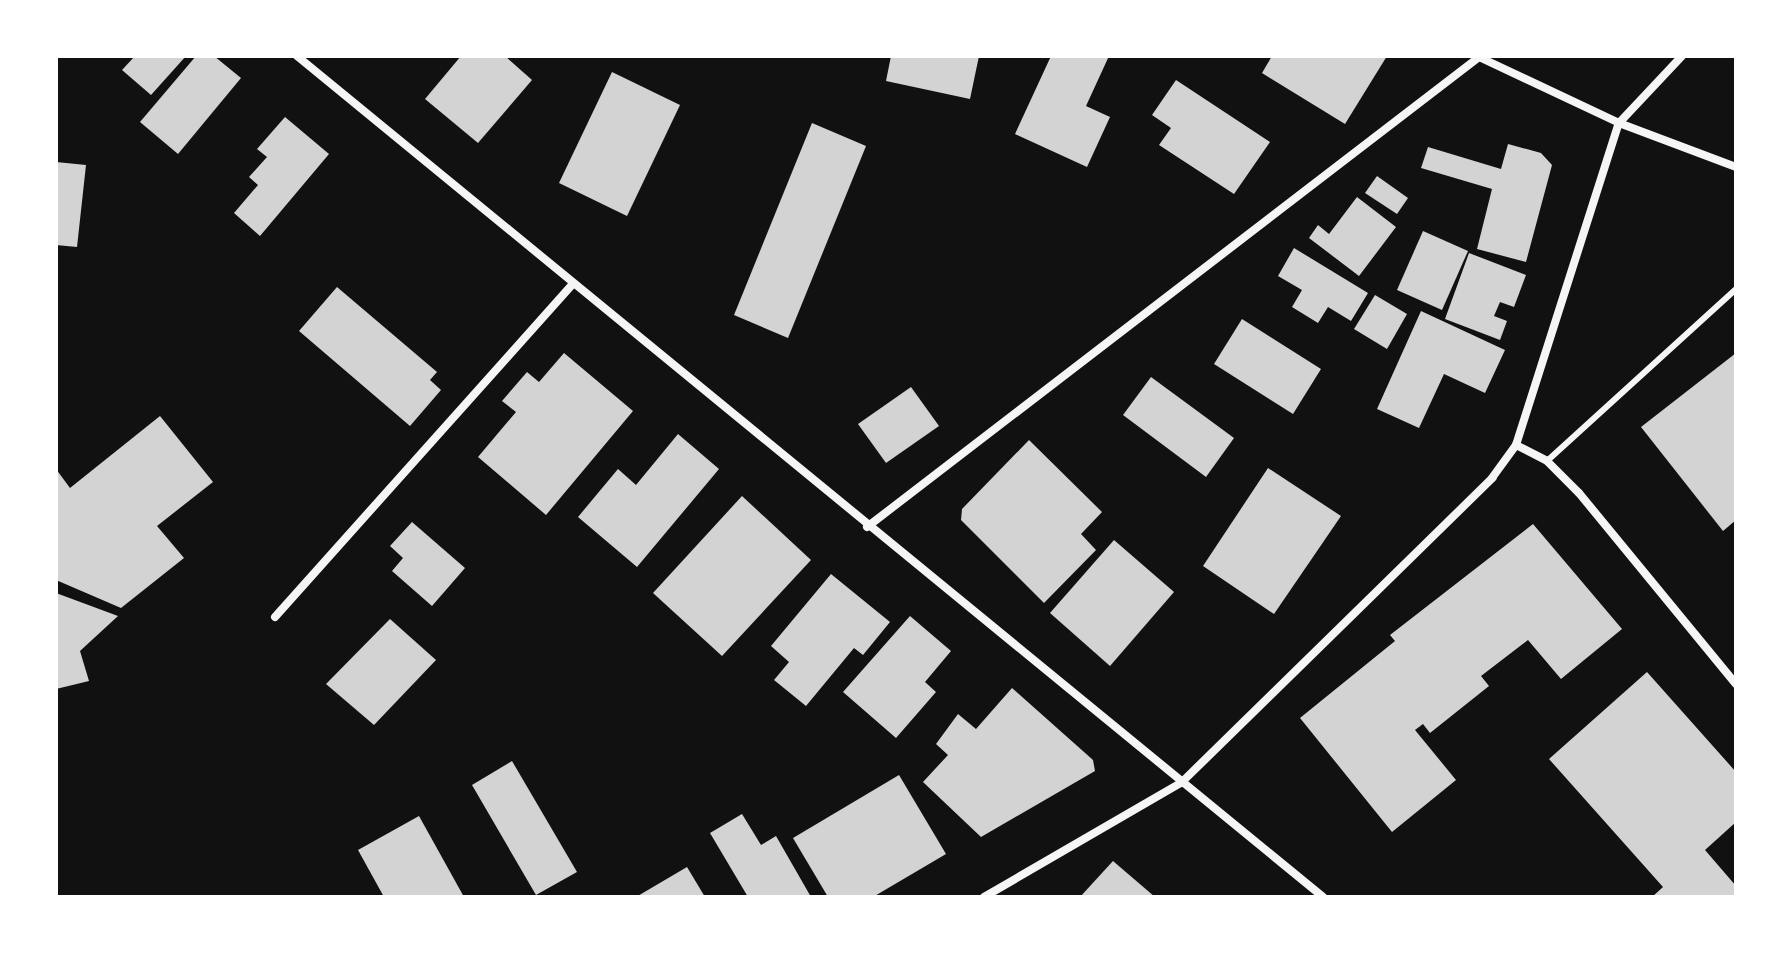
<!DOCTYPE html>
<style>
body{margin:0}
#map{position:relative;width:1792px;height:953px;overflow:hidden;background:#111;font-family:Overpass,sans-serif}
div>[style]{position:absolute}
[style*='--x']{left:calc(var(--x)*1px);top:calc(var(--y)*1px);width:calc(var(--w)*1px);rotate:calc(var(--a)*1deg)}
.building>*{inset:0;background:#d3d3d3}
.service>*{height:6px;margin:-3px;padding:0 3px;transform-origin:3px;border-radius:3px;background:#f5f5f5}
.minor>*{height:8px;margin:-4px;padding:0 4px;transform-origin:4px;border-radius:4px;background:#f5f5f5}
span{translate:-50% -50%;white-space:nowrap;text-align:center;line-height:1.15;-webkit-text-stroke:8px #fff;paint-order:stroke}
.frame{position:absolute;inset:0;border:58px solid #fff;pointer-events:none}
</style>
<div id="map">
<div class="building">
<i style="clip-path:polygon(135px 56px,186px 56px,151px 95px,122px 70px)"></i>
<i style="clip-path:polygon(196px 56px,214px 56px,241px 78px,178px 154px,140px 122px)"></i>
<i style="clip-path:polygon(461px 56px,505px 56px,532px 80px,478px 143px,425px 99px)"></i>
<i style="clip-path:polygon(891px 56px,979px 56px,970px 99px,886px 81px)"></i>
<i style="clip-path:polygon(1051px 56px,1109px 56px,1086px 106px,1110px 117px,1087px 167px,1015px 134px)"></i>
<i style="clip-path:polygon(1272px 56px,1387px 56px,1345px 124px,1262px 73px)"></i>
<i style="clip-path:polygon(612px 72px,680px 105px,627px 216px,559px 183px)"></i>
<i style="clip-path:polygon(1176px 80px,1270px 142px,1234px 194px,1159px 145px,1171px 128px,1152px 115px)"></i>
<i style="clip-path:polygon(285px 117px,329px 154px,260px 236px,234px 213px,258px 185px,249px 177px,267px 157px,257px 149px)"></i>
<i style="clip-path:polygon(812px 123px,866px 146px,788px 338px,734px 315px)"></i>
<i style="clip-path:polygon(1508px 144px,1541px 153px,1552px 165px,1526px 262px,1477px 249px,1492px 189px,1421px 168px,1428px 147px,1501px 169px)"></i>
<i style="clip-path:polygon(56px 162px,86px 165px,77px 247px,56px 245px)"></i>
<i style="clip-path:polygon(1377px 176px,1408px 198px,1397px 214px,1365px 193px)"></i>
<i style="clip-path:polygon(1357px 197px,1396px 227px,1359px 276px,1309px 238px,1318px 225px,1329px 234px)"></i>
<i style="clip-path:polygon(1423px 231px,1468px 251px,1442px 310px,1397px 290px)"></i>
<i style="clip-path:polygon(1294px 248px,1368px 293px,1351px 321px,1328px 307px,1318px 323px,1292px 307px,1302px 290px,1278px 276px)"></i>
<i style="clip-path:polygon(1469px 253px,1526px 275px,1514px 307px,1500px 302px,1494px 316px,1507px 321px,1500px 340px,1445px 319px)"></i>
<i style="clip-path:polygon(337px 287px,437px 372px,430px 380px,441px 390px,410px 426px,299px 331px)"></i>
<i style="clip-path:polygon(1375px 295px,1407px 314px,1387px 349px,1354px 329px)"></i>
<i style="clip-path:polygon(1421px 311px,1505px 350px,1485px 393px,1444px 374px,1419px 428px,1377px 409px)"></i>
<i style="clip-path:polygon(1242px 319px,1321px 369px,1293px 414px,1214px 364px)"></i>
<i style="clip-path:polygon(564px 353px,633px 411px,546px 515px,478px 457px,516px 412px,502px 401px,527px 372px,539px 382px)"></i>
<i style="clip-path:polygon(1736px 353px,1736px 520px,1723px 531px,1641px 427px)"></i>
<i style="clip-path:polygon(1151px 377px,1234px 438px,1206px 477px,1123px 415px)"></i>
<i style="clip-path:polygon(911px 387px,939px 426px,886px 463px,858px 424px)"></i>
<i style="clip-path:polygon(160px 416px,213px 482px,157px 526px,184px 558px,121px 608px,56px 580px,56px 469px,70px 488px)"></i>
<i style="clip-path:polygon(678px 434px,719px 469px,637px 567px,578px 517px,618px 469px,636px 485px)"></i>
<i style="clip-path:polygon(1029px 440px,1102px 512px,1081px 534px,1096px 550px,1044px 603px,961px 520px,962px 509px)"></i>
<i style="clip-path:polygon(1268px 468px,1341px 516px,1274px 614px,1203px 566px)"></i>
<i style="clip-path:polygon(742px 496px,811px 560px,722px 656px,653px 593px)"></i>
<i style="clip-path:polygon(412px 522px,465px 568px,432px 606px,392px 571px,403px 558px,390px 546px)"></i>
<i style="clip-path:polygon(1533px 524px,1622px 629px,1561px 679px,1528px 640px,1481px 676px,1489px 686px,1430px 733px,1423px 724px,1415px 730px,1456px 780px,1392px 832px,1300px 718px,1395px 641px,1390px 635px)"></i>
<i style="clip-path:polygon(1114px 540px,1174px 592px,1110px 666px,1050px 613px)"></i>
<i style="clip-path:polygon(831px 574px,890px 622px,863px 655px,854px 648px,806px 706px,774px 680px,789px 662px,771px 646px)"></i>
<i style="clip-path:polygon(56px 593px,118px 616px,80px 651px,89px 681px,56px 689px)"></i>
<i style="clip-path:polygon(910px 616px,951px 651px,925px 682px,936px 692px,896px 738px,843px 692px)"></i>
<i style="clip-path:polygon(390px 619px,436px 660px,374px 725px,326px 684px)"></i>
<i style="clip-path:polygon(1647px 672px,1736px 772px,1736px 822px,1705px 850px,1736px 886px,1736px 897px,1652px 897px,1663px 887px,1549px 759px)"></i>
<i style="clip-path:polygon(1012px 688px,1093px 760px,1095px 771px,981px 837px,923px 782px,948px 755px,936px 744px,958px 714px,976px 729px)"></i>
<i style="clip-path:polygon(512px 761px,577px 872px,536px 895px,472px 785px)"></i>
<i style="clip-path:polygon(899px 775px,946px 854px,873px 897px,828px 897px,793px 838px)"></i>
<i style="clip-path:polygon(742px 814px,761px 845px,776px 836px,811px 897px,748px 897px,710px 833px)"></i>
<i style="clip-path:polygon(419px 816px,464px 897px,384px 897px,358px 850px)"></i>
<i style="clip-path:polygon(1113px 861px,1155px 897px,1080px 897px)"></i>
<i style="clip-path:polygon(687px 867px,705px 897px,636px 897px)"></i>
</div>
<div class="service">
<i style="--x:1547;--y:461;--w:256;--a:-42.3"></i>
</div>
<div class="minor">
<i style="--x:297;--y:56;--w:1327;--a:39.34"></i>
<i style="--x:1516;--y:445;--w:35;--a:27"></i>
<i style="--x:1547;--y:461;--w:45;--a:45"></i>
<i style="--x:1579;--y:493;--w:247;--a:50.6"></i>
<i style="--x:867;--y:527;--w:772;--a:-37.52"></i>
<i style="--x:1479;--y:57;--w:155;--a:25.2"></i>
<i style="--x:1619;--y:123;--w:125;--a:20.6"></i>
<i style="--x:275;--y:617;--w:447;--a:-48.2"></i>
<i style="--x:984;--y:897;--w:228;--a:-30.1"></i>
<i style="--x:1181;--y:783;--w:436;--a:-44.4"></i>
<i style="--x:1492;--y:478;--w:41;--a:-54"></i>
<i style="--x:1516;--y:445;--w:338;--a:-72.3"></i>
<i style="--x:1619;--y:123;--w:92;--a:-46.8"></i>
</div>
<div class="frame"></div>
</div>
